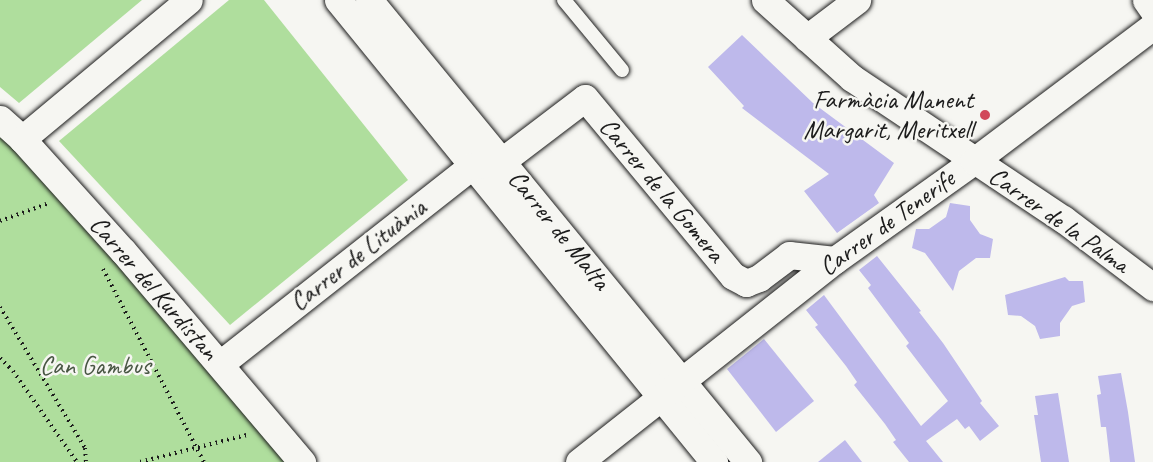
<!DOCTYPE html>
<meta charset="utf-8">
<style>
body{margin:0}
#map{position:relative;width:1153px;height:462px;overflow:hidden;background:#f6f6f2;font-family:Caveat,sans-serif}
div>[style]{position:absolute}
[style*='--x']{left:calc(var(--x)*1px);top:calc(var(--y)*1px);width:calc(var(--w)*1px);rotate:calc(var(--a)*1deg)}
.green>*{inset:0;background:#afde9d}
.building>*{inset:0;background:#beb9eb}
.path>*{height:4px;margin-top:-2px;transform-origin:0;background:repeating-linear-gradient(90deg,#1c1c1c 0 1.5px,transparent 0 6px)}
.roads{filter:drop-shadow(0 0 2px #1c1c1c) drop-shadow(0 0 2px #1c1c1c)}
.service>*{height:14px;margin:-7px;padding:0 7px;transform-origin:7px;border-radius:7px;background:#f6f6f2}
.minor>*{height:27px;margin:-13.5px;padding:0 13.5px;transform-origin:13.5px;border-radius:13.5px;background:#f6f6f2}
.dots>*{width:16px;height:16px;translate:-50% -50%;box-sizing:border-box;border:3px solid #f6f6f2;border-radius:50%}
span{translate:-50% -50%;white-space:nowrap;text-align:center;line-height:1.15;-webkit-text-stroke:5px #f6f6f2;paint-order:stroke}
.poi-label{font-size:26px;color:#1c1c1c}
.right{translate:-100% -50%;text-align:right}
.street-label{font-size:26px;color:#1c1c1c}
.park-label{font-size:26px;color:#485643}
</style>
<div id="map">
<div class="green">
<i style="clip-path:polygon(0 0,142px 0,19px 103px,0 87px)"></i>
<i style="clip-path:polygon(229px 0,264px 0,408px 180px,230px 325px,59px 141px)"></i>
<i style="clip-path:polygon(0 119px,302px 462px,0 462px)"></i>
</div>
<div class="building">
<i style="clip-path:polygon(742px 35px,813px 103px,894px 163px,874px 195px,879px 203px,837px 233px,804px 191px,829px 174px,742px 108px,744px 106px,708px 67px)"></i>
<i style="clip-path:polygon(950px 203px,970px 206px,970px 220px,980px 234px,993px 239px,990px 258px,976px 258px,959px 271px,953px 291px,925px 253px,912px 248px,916px 229px,929px 229px,946px 217px)"></i>
<i style="clip-path:polygon(877px 256px,921px 311px,919px 312px,943px 343px,982px 401px,980px 403px,999px 426px,980px 441px,969px 426px,965px 429px,957px 419px,926px 441px,943px 462px,909px 462px,893px 442px,896px 440px,885px 424px,854px 385px,857px 382px,846px 366px,815px 327px,818px 325px,806px 310px,824px 295px,921px 426px,948px 401px,906px 346px,909px 343px,868px 288px,871px 285px,859px 270px)"></i>
<i style="clip-path:polygon(1065px 277px,1069px 281px,1083px 281px,1085px 302px,1072px 306px,1060px 323px,1060px 336px,1040px 339px,1035px 326px,1021px 316px,1008px 315px,1005px 295px)"></i>
<i style="clip-path:polygon(764px 339px,814px 401px,776px 432px,727px 369px)"></i>
<i style="clip-path:polygon(1121px 373px,1128px 412px,1135px 462px,1110px 462px,1106px 427px,1101px 427px,1097px 395px,1101px 394px,1098px 376px)"></i>
<i style="clip-path:polygon(1058px 393px,1069px 462px,1041px 462px,1034px 415px,1038px 415px,1035px 396px)"></i>
<i style="clip-path:polygon(845px 440px,862px 462px,818px 462px)"></i>
</div>
<div class="path">
<i style="--x:0;--y:221;--w:50;--a:-19.9"></i>
<i style="--x:103;--y:269;--w:218;--a:62.4"></i>
<i style="--x:0;--y:307;--w:165;--a:58.9"></i>
<i style="--x:85;--y:448;--w:14;--a:86"></i>
<i style="--x:0;--y:358;--w:18;--a:45"></i>
<i style="--x:13;--y:371;--w:111;--a:54.9"></i>
<i style="--x:140;--y:462;--w:110;--a:-14.2"></i>
</div>
<div class="roads">
<div class="service">
<i style="--x:564;--y:0;--w:91;--a:50.4"></i>
</div>
<div class="minor">
<i style="--x:338;--y:0;--w:596;--a:50.86"></i>
<i style="--x:369;--y:0;--w:598;--a:50.64"></i>
<i style="--x:765;--y:0;--w:117;--a:41.9"></i>
<i style="--x:852;--y:78;--w:254;--a:33.8"></i>
<i style="--x:1063;--y:219;--w:113;--a:37.1"></i>
<i style="--x:1146;--y:0;--w:12;--a:55"></i>
<i style="--x:807;--y:38;--w:63;--a:-37.2"></i>
<i style="--x:0;--y:119;--w:30;--a:42"></i>
<i style="--x:22;--y:139;--w:151;--a:48"></i>
<i style="--x:123;--y:251;--w:277;--a:49.7"></i>
<i style="--x:22;--y:139;--w:217;--a:-39.8"></i>
<i style="--x:220;--y:364;--w:320;--a:-38.2"></i>
<i style="--x:472;--y:166;--w:30;--a:-9"></i>
<i style="--x:502;--y:161;--w:104;--a:-37.2"></i>
<i style="--x:585;--y:98;--w:231;--a:50.3"></i>
<i style="--x:733;--y:276;--w:15;--a:28"></i>
<i style="--x:746;--y:283;--w:14;--a:-21"></i>
<i style="--x:759;--y:278;--w:38;--a:-37"></i>
<i style="--x:789;--y:255;--w:46;--a:6.2"></i>
<i style="--x:579;--y:462;--w:326;--a:-38.3"></i>
<i style="--x:835;--y:260;--w:171;--a:-35.5"></i>
<i style="--x:974;--y:161;--w:224;--a:-37"></i>
</div>
</div>
<div class="dots">
<i style="left:985px;top:115px;background:#d1495b"></i>
</div>
<div class="poi-label">
<span class="right" style="left:973px;top:115px">Farmàcia Manent<br>Margarit, Meritxell</span>
</div>
<div class="street-label">
<span style="left:662px;top:190px;rotate:50deg">Carrer de la Gomera</span>
<span style="left:1059px;top:220px;rotate:35deg">Carrer de la Palma</span>
<span style="left:887px;top:223px;rotate:-36deg">Carrer de Tenerife</span>
<span style="left:559px;top:230px;rotate:51deg">Carrer de Malta</span>
<span style="left:358px;top:255px;rotate:-38deg">Carrer de Lituània</span>
<span style="left:154px;top:288px;rotate:49deg">Carrer del Kurdistan</span>
</div>
<div class="park-label">
<span style="left:95px;top:366px">Can Gambus</span>
</div>
</div>
